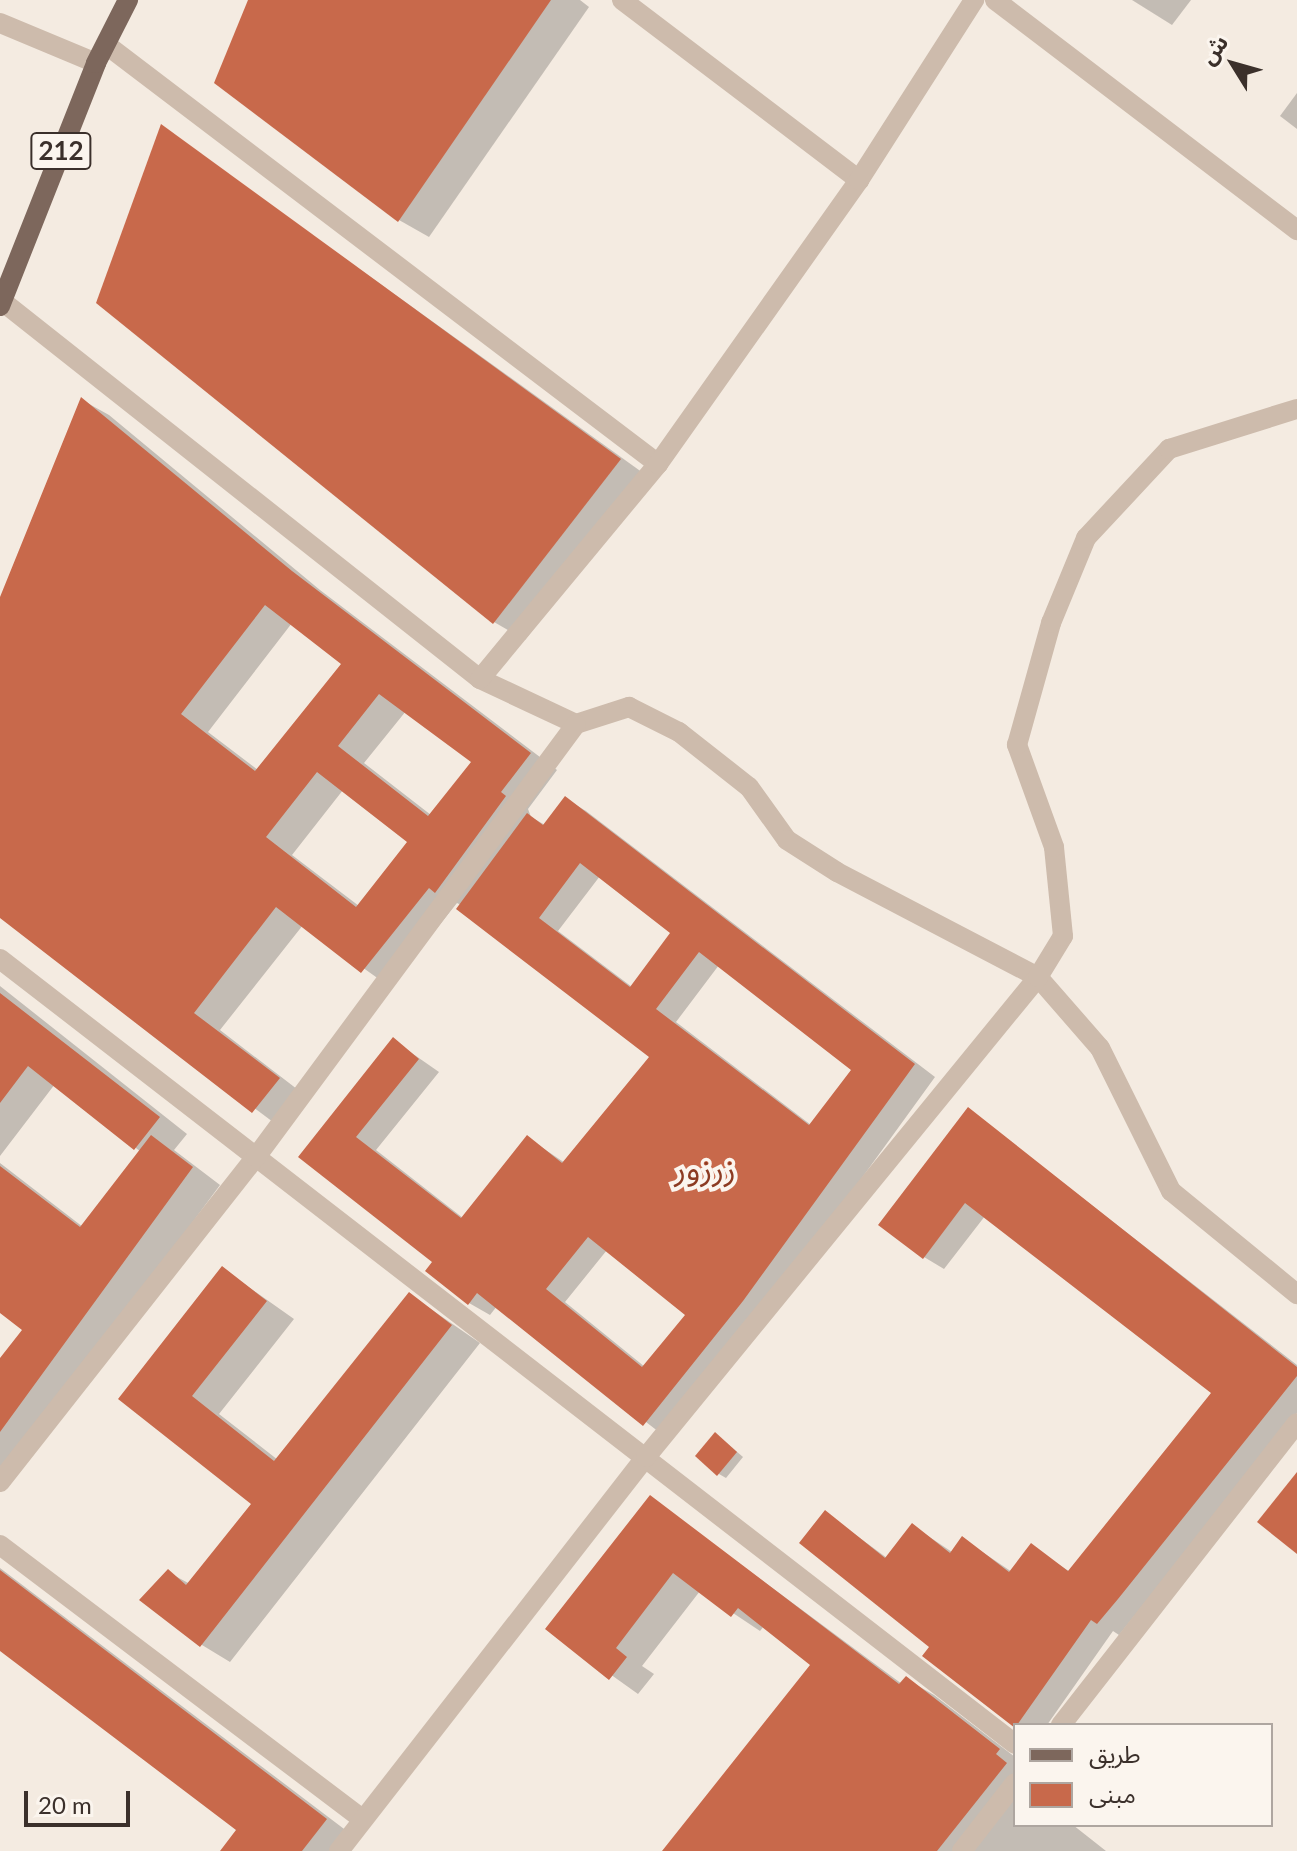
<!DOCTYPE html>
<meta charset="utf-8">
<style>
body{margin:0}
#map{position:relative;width:1297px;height:1851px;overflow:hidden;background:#f4ebe1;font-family:Lato,"Noto Sans Arabic",sans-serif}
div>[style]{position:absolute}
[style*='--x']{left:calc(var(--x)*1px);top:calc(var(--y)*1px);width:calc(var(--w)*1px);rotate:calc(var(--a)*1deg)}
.shadow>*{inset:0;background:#0003}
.building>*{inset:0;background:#c8694b}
.minor>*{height:20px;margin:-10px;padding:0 10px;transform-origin:10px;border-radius:10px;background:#cdbbac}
.major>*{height:20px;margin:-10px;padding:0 10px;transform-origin:10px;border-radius:10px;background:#7d675c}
span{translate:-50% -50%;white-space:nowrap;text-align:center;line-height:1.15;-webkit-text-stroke:8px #fbf5ee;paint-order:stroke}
.shield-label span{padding:2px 6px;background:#fbf5ee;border:2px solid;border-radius:6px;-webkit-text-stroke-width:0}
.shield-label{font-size:26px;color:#3b302b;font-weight:700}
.quarter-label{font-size:32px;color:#8c3b22}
.legend{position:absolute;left:1013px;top:1723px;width:260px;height:104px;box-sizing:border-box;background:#fbf5ee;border:2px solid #aea6a0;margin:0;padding:10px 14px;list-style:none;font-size:24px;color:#3b302b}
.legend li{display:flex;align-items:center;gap:16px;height:40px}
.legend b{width:40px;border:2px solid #aea6a0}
.north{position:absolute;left:1193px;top:24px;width:80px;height:80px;-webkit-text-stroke:6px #fbf5ee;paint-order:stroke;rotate:307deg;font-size:22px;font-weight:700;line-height:32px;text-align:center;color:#3b302b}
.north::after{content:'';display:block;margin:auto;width:28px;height:36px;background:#3b302b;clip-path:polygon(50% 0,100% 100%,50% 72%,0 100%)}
.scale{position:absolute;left:24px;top:1791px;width:106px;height:36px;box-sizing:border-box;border:4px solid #3b302b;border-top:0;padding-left:10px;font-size:24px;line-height:28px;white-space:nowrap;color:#3b302b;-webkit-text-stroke:6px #fbf5ee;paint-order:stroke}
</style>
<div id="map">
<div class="shadow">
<i style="clip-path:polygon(250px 0,580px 0,589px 7px,429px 237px,399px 220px)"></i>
<i style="clip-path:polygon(1132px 0,1191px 0,1172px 25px)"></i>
<i style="clip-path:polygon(1297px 93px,1297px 129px,1280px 116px)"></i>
<i style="clip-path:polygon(162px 127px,650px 478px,525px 640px,494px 622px,98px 302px)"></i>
<i style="clip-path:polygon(evenodd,82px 400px,109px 415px,320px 590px,557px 770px,528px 809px,531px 817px,545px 825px,566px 799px,586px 811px,935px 1077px,764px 1313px,664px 1436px,497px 1306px,490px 1315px,469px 1303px,435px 1262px,300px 1157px,393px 1040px,439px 1072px,376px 1150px,463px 1218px,528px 1138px,565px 1163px,651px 1057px,461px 905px,457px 903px,390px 987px,303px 925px,220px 1030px,306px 1096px,281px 1128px,0 917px,0 605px,82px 400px,292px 623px,344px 663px,258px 770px,208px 732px,292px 623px,82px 400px,406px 711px,474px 762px,431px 815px,364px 763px,406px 711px,82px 400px,343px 790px,410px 842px,359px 906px,292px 855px,343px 790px,82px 400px,600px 876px,673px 933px,632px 987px,558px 931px,600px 876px,82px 400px,719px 965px,854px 1070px,811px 1125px,676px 1022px,719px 965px,82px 400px,607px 1250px,688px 1315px,645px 1367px,565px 1302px,607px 1250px)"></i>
<i style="clip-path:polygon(0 986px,187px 1134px,174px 1150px,220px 1185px,0 1483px,0 1362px,25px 1330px,0 1310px,0 1163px,83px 1227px,141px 1152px,55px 1084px,0 1156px)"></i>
<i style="clip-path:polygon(968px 1109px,1297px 1365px,1297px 1413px,1119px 1635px,1113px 1631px,1047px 1725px,1015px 1725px,932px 1647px,826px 1513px,887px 1558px,913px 1526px,952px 1552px,963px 1539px,1012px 1572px,1031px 1546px,1070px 1572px,1214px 1392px,985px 1216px,944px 1269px,924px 1257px)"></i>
<i style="clip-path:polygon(223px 1269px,294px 1319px,219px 1414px,278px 1460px,409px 1294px,480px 1343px,230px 1662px,202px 1645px,168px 1572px,190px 1584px,254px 1503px,121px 1398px)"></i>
<i style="clip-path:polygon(722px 1439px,743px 1457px,726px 1478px,719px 1474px)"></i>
<i style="clip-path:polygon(651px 1498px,902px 1684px,906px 1679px,934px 1695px,1015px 1757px,1015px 1825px,1073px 1825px,1106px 1851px,665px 1851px,813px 1665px,764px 1626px,760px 1631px,700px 1591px,642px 1666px,654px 1674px,638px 1694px,547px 1629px)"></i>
<i style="clip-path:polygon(0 1568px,352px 1835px,340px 1851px,222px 1851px,239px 1830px,0 1649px)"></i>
</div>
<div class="building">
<i style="clip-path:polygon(248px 0,551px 0,398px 222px,214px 83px)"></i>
<i style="clip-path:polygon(161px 124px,621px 459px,493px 624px,96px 303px)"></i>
<i style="clip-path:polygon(evenodd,81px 397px,292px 571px,531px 753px,501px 792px,506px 796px,435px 893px,429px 888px,361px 973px,276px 907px,194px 1013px,280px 1078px,252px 1113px,0 918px,0 597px,81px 397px,265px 605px,341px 664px,255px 771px,181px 714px,265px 605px,81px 397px,379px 694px,471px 762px,428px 816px,338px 746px,379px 694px,81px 397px,317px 772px,407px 842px,356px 907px,266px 837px,317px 772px)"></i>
<i style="clip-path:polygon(evenodd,565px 796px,915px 1064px,743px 1301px,643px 1426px,477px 1293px,468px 1305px,425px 1271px,432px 1262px,298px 1157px,393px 1037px,419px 1059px,356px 1137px,461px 1218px,527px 1135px,562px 1163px,649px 1057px,456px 909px,527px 813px,543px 825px,565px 796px,580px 863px,670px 933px,630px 987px,539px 918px,580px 863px,565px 796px,699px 952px,851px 1070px,809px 1125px,656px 1009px,699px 952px,565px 796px,588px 1237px,685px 1315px,642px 1367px,546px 1289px,588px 1237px)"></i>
<i style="clip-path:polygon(0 993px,160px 1117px,134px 1150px,28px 1066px,0 1103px)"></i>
<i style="clip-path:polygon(968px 1107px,1297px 1367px,1297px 1376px,1118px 1599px,1097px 1624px,1091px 1620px,1015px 1728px,922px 1656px,929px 1647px,799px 1543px,825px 1510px,885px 1558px,912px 1523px,950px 1553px,962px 1536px,1009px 1572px,1031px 1543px,1068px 1571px,1211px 1393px,965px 1203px,923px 1259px,878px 1225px)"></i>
<i style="clip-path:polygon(151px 1135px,193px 1167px,0 1432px,0 1358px,22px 1330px,0 1313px,0 1166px,80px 1227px)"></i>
<i style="clip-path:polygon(222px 1266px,267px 1301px,192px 1396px,274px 1461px,409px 1292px,452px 1325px,200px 1647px,139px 1600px,168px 1569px,186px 1585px,251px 1504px,118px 1399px)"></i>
<i style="clip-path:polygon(715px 1432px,737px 1452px,717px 1476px,695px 1456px)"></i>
<i style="clip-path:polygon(1297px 1472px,1297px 1554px,1257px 1522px)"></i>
<i style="clip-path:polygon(650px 1495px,899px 1684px,906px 1676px,1000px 1749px,996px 1754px,1007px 1763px,937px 1851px,662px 1851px,810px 1665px,738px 1608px,731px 1617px,673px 1573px,616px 1648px,627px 1657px,609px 1680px,545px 1629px)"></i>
<i style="clip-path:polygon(0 1570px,327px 1819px,302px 1851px,220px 1851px,236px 1830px,0 1651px)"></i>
</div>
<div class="minor">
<i style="--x:622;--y:0;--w:298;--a:37.2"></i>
<i style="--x:995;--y:0;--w:380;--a:37.3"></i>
<i style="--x:0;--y:23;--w:104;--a:22.6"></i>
<i style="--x:108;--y:46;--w:691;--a:37.23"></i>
<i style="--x:2;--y:301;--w:609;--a:38.34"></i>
<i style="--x:480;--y:679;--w:106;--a:25.1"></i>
<i style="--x:576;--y:724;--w:56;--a:-17.8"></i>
<i style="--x:629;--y:707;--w:56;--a:26.6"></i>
<i style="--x:679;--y:732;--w:89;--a:38.2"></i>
<i style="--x:749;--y:787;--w:65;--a:54.4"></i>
<i style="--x:787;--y:840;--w:59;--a:32.6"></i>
<i style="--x:837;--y:872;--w:227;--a:27.6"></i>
<i style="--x:1038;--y:977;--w:94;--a:48.9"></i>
<i style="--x:1100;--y:1048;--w:160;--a:63.6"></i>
<i style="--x:1171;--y:1191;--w:163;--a:39.3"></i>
<i style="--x:480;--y:679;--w:279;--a:-50.4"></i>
<i style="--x:658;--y:464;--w:348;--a:-54.7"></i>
<i style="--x:859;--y:180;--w:214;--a:-57.4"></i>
<i style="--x:0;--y:959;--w:1283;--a:37.72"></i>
<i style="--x:0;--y:1482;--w:414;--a:-51.8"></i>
<i style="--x:256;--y:1157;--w:538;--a:-53.53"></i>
<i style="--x:0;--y:1545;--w:455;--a:37.1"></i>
<i style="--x:1061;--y:1725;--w:383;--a:-52"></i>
<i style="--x:339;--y:1851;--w:499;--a:-52.1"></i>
<i style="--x:646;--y:1457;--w:620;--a:-50.76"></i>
<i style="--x:1038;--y:977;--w:48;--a:-58.6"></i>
<i style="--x:1063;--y:936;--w:89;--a:-95.8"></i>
<i style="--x:1054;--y:847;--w:109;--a:-109.9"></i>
<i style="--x:1017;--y:745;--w:127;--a:-74.4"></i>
<i style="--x:1051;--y:623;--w:92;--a:-67.6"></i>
<i style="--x:1086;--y:538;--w:122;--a:-47"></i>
<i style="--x:1169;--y:449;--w:134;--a:-17.4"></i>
<i style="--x:962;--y:1851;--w:86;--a:-52.1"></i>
</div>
<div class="major">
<i style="--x:0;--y:306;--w:261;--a:-68.4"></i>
<i style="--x:96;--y:63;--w:71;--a:-63.1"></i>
</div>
<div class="shield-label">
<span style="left:61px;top:151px">212</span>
</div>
<div class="quarter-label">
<span style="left:705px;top:1168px">زرزور</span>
</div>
<ul class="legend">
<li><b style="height:10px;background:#7d675c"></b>طريق</li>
<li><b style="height:22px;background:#c8694b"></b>مبنى</li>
</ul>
<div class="north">ش</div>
<div class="scale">20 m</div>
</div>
